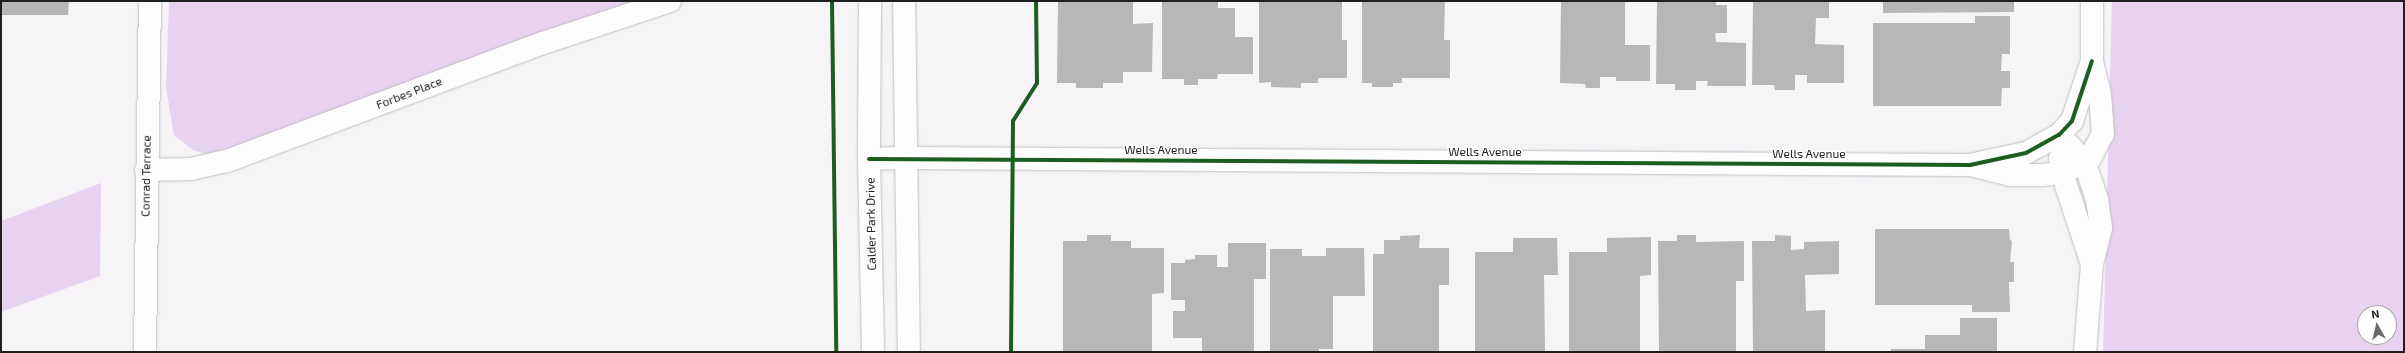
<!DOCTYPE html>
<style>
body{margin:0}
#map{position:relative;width:2405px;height:353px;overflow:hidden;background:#f6f4f7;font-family:"Exo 2",sans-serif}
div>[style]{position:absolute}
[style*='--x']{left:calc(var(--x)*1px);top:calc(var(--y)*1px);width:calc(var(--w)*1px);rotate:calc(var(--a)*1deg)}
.green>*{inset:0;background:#e7d2f0}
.building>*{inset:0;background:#b8b6b9}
.roads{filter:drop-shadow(0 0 1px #c1bfc2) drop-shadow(0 0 1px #c1bfc2)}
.minor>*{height:22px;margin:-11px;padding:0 11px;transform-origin:11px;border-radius:11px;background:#fefdfe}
.tertiary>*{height:22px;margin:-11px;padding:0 11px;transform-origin:11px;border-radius:11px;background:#fefdfe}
.cycleway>*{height:4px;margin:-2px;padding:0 2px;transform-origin:2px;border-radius:2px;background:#1b5e20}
span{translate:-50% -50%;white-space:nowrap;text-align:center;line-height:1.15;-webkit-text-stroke:3px #fff;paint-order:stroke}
.street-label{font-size:12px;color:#1f1e20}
.frame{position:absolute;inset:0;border:2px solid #1f1e20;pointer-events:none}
.north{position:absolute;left:2357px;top:305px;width:40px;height:40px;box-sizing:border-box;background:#fff;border:1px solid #a5a5a6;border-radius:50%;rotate:352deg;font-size:11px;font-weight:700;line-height:16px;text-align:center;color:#1f1e20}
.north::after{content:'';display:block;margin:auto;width:14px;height:18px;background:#6a696b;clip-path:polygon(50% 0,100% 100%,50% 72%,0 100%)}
</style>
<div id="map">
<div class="green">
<i style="clip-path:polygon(169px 1px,648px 1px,217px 157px,193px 150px,174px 135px,166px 88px)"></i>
<i style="clip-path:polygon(evenodd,2112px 1px,2404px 1px,2404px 352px,2103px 352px,2112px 1px,2365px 313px,2389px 313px,2389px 337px,2365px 337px,2365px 313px)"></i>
<i style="clip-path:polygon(101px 183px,100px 276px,1px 312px,1px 221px)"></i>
</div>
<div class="building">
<i style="clip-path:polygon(1px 1px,69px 1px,68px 15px,1px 15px)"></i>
<i style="clip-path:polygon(1058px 1px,1133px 1px,1133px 24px,1153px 23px,1152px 72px,1123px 72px,1123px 83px,1103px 83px,1103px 88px,1076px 88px,1076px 83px,1057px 83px)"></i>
<i style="clip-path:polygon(1162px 1px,1218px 1px,1218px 8px,1235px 8px,1235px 37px,1253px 37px,1253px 74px,1218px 74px,1217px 79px,1198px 79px,1198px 85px,1184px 85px,1184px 79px,1162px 79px)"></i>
<i style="clip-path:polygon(1259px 1px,1342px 1px,1342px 40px,1347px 40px,1347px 78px,1318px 78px,1318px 83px,1301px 83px,1301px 88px,1271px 87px,1271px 82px,1259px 83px)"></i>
<i style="clip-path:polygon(1362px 1px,1445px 1px,1444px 40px,1450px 40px,1450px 78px,1402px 78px,1402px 83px,1393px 83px,1393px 87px,1372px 87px,1372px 83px,1362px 83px)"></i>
<i style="clip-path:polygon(1561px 1px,1625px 1px,1625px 45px,1650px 45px,1650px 81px,1616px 81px,1616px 77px,1600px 77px,1600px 88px,1586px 88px,1585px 84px,1560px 83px)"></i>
<i style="clip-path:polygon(1657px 1px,1716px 1px,1716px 5px,1727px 5px,1727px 33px,1715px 33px,1716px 42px,1746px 43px,1746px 86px,1707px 86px,1708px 81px,1696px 81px,1696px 90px,1675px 90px,1675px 84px,1656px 84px)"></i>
<i style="clip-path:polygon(1753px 1px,1829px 1px,1829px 18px,1816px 18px,1815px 44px,1844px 45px,1844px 83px,1807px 83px,1807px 75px,1795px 75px,1795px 90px,1775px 90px,1774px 85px,1752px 85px)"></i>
<i style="clip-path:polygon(1883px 1px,2014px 1px,2014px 12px,1883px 13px)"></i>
<i style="clip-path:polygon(1975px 16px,2010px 16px,2010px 54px,2002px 54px,2001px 71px,2010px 71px,2010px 88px,2002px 88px,2001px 106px,1873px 106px,1873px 23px,1975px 23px)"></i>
<i style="clip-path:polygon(1875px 229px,2009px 229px,2010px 240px,2012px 241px,2010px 262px,2014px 262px,2014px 282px,2009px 282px,2010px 312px,1972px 312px,1972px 305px,1875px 305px)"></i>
<i style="clip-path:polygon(1087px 235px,1111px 235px,1111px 241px,1131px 241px,1131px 248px,1164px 248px,1164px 293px,1152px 294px,1152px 352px,1063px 352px,1063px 241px,1087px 241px)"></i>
<i style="clip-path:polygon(1420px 235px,1419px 248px,1449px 248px,1449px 285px,1439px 285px,1439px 352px,1373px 352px,1373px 254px,1384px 254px,1384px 240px,1400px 240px,1400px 236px)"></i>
<i style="clip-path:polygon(1677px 235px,1696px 235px,1696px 242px,1744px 241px,1744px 281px,1736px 281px,1736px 352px,1659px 352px,1658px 241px,1677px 241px)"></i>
<i style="clip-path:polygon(1775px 235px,1791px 236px,1791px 250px,1804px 249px,1804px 242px,1839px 241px,1839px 274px,1805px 275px,1806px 311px,1825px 310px,1825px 352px,1753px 352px,1752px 241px,1775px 241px)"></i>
<i style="clip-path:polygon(1651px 237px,1651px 275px,1640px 276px,1640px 352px,1569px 352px,1569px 252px,1607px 252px,1607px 238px)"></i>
<i style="clip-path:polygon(1513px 238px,1557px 238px,1558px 275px,1544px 275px,1545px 352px,1475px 352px,1475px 252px,1513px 252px)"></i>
<i style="clip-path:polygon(1228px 243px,1266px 243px,1266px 279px,1254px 279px,1254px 352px,1202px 352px,1202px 338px,1173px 338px,1173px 311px,1185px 311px,1185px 300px,1171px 300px,1171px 263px,1185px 263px,1185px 260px,1195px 259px,1195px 255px,1217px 255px,1217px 267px,1228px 267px)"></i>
<i style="clip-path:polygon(1326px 248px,1364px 248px,1365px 296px,1333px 296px,1333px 349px,1319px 349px,1319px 352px,1270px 352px,1270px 249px,1302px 249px,1302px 256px,1326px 256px)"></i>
<i style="clip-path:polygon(1960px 318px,1997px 318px,1997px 352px,1891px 352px,1891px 349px,1925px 349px,1925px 335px,1960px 335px)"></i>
</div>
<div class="roads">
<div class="minor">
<i style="--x:2059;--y:135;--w:36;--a:46"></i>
<i style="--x:2084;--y:161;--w:40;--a:71.1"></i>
<i style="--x:2097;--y:199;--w:29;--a:82"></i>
<i style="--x:2101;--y:228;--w:37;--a:104"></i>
<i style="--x:2092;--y:264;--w:88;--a:94.5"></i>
<i style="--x:906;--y:158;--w:1064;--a:0.38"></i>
<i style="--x:1970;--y:165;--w:57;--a:-12.1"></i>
<i style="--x:2026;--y:153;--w:38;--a:-29"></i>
<i style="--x:2059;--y:135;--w:19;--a:-47"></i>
<i style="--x:2072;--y:121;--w:63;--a:-71.6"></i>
<i style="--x:2060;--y:158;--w:15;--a:82"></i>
<i style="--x:2062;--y:173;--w:96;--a:71.8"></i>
<i style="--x:1975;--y:166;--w:36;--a:14"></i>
<i style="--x:2010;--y:175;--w:32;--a:0"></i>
<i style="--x:2042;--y:175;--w:20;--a:-6"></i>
<i style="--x:2062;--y:173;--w:32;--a:-28"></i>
<i style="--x:2090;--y:158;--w:27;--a:-62"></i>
<i style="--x:2103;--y:134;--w:40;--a:-94.3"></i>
<i style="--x:2100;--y:94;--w:34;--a:-104"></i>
<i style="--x:2092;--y:61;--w:60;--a:-90"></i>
<i style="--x:146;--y:170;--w:45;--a:-1.3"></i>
<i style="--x:191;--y:169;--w:37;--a:-13"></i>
<i style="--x:227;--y:161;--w:337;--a:-20.5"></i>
<i style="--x:543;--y:43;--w:134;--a:-18.3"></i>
<i style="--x:145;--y:352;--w:351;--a:-89.2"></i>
</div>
<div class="tertiary">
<i style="--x:870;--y:1;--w:158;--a:90.4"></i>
<i style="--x:869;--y:159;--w:193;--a:88.8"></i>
<i style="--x:904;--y:1;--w:351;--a:89.2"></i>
<i style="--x:869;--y:159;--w:37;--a:-2"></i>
</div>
</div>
<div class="cycleway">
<i style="--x:832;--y:1;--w:351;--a:89.3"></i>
<i style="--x:869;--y:159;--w:1101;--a:0.31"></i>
<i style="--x:1970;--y:165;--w:57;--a:-12.1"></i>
<i style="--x:2026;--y:153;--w:38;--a:-29"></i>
<i style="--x:2059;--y:135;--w:19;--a:-47"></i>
<i style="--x:2072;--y:121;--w:63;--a:-71.6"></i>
<i style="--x:1011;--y:352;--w:231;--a:-89.5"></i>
<i style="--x:1013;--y:121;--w:45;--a:-57.7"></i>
<i style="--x:1037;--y:83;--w:82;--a:-90.7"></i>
</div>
<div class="street-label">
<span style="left:409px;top:93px;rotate:-21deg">Forbes Place</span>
<span style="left:1161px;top:150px">Wells Avenue</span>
<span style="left:1485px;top:152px">Wells Avenue</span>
<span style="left:1809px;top:154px">Wells Avenue</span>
<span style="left:146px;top:176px;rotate:-89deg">Conrad Terrace</span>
<span style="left:871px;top:224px;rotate:-91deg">Calder Park Drive</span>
</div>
<div class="frame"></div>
<div class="north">N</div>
</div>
